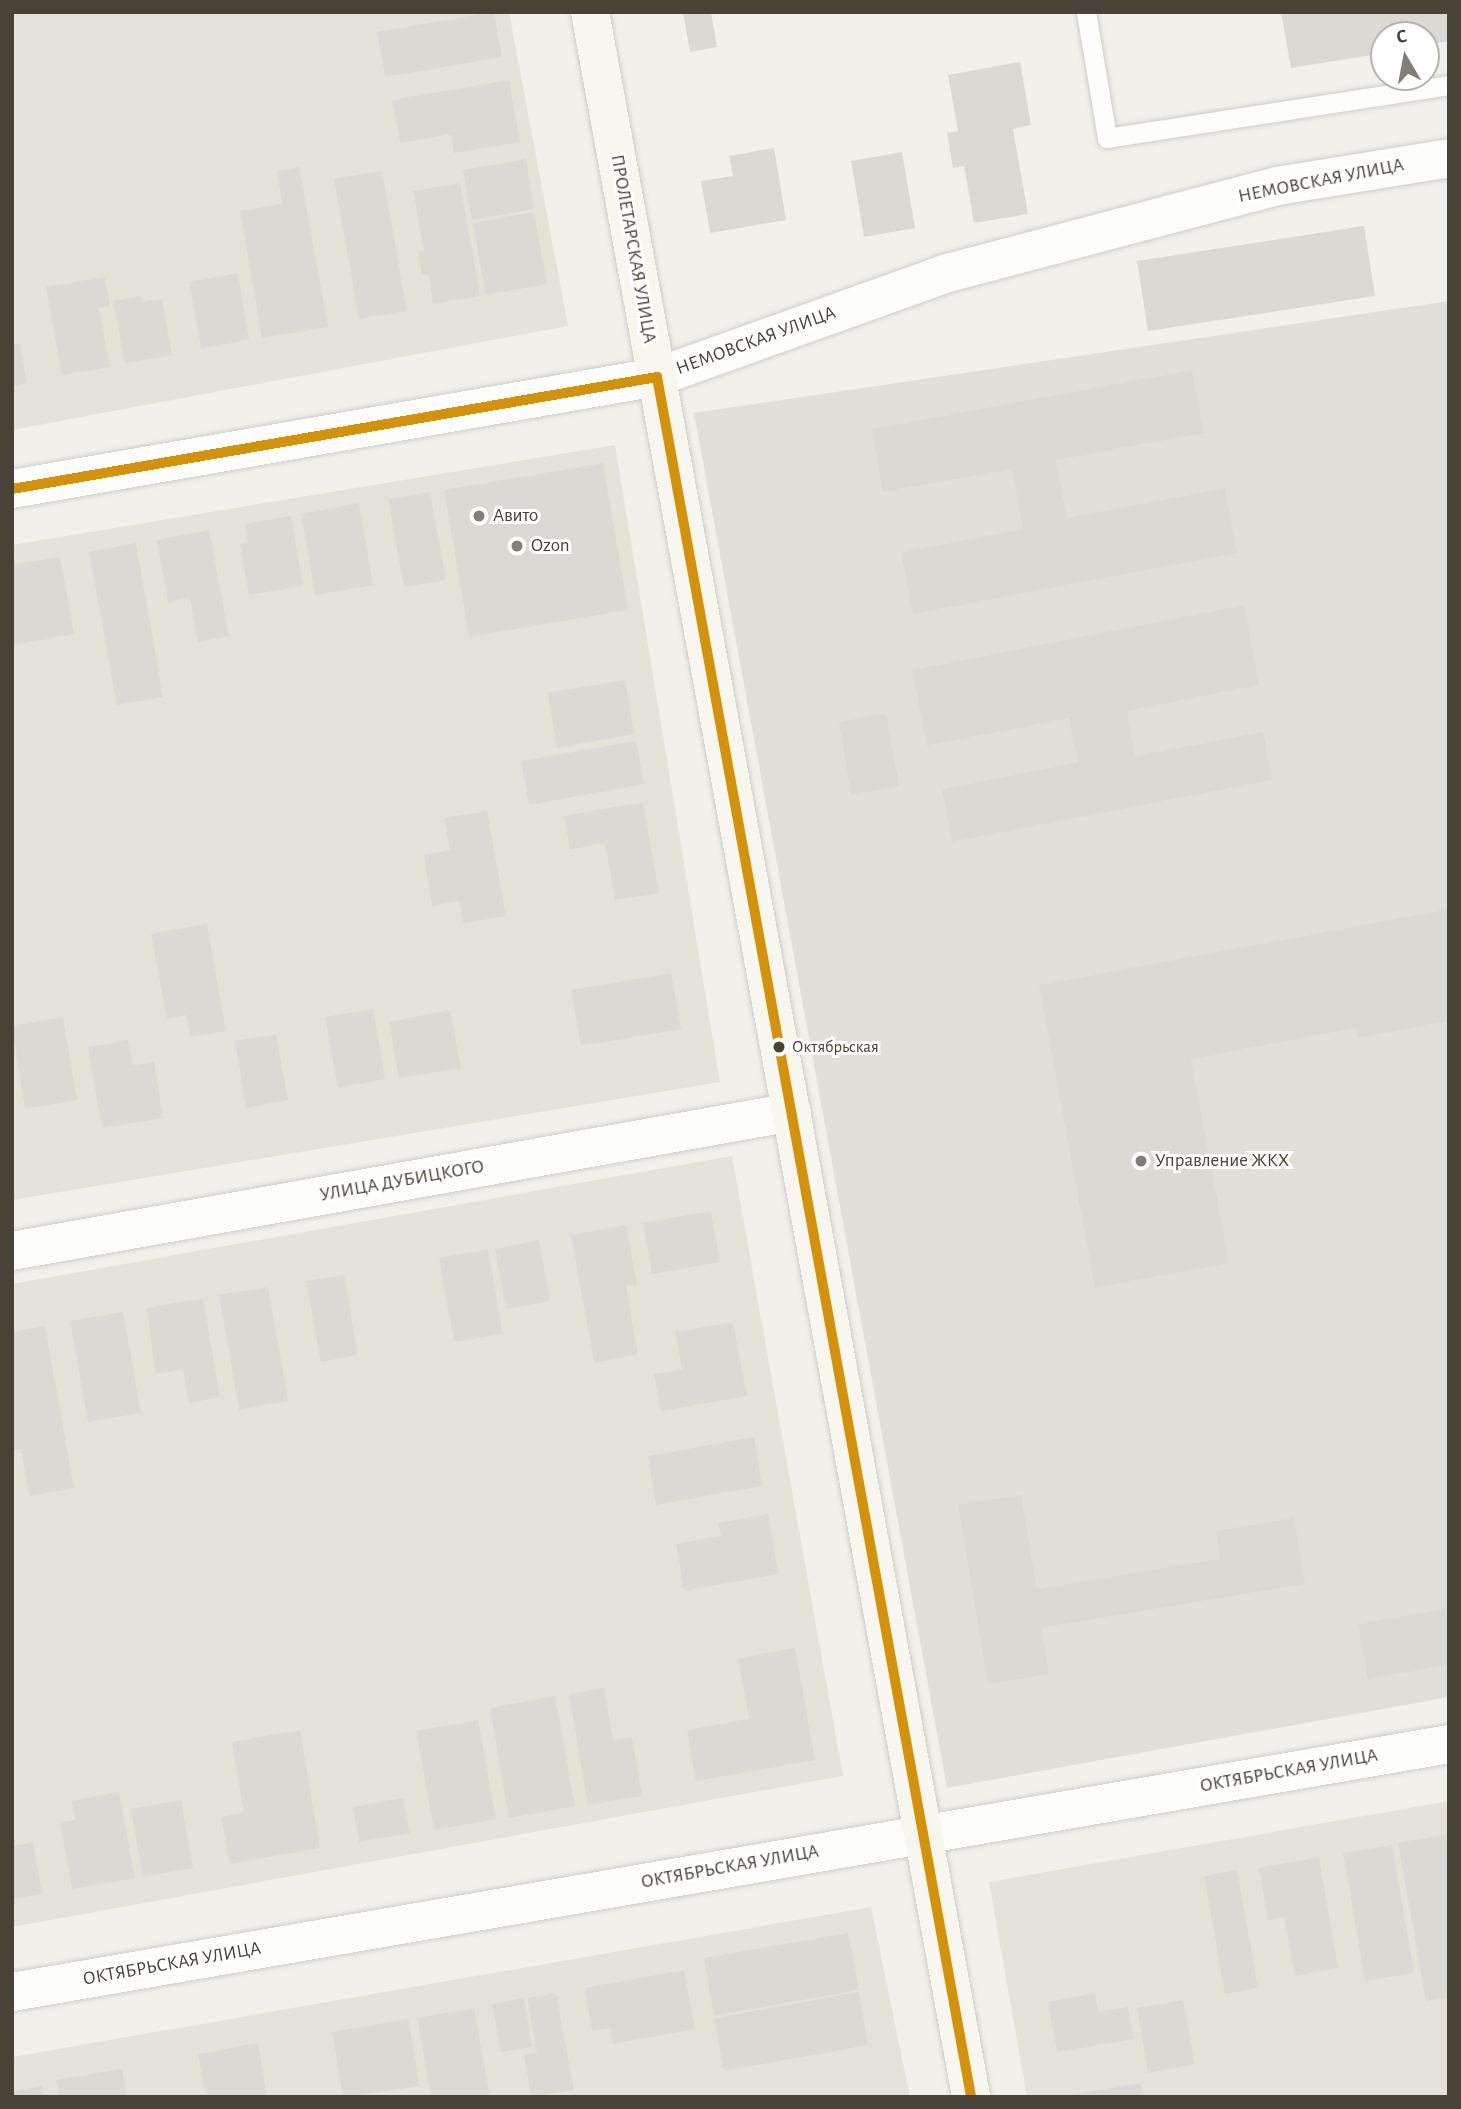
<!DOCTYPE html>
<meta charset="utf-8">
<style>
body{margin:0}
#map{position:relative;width:1461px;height:2109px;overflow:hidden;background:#f1f0eb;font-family:"Alegreya Sans",sans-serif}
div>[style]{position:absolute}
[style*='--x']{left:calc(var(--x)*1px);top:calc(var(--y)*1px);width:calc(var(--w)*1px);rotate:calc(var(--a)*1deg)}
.residential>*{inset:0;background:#e5e3d9}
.industrial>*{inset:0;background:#e1dfd9}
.building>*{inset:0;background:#dbd9d3}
.roads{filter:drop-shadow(0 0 2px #cfcec9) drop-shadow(0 0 2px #cfcec9)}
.service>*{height:19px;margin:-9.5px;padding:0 9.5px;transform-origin:9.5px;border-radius:9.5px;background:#fdfdfc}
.minor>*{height:38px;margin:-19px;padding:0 19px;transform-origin:19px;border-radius:19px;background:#fdfdfc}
.tertiary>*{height:38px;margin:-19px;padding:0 19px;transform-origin:19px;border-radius:19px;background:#fdfdfc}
.secondary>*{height:38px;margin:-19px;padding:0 19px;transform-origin:19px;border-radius:19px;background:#f7f6ef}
.bus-1>*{height:10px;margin:-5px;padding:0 5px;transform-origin:5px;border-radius:5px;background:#d4920b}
.dots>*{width:19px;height:19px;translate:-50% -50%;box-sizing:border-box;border:4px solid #fff;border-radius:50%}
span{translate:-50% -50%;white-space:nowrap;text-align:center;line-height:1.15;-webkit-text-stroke:6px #fff;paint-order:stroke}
.bus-label{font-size:17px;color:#474337}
.left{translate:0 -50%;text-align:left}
.street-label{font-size:19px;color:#474337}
.poi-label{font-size:19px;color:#474337}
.frame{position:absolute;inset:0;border:14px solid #474337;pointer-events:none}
.north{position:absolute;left:1370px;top:21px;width:70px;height:70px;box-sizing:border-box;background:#fff;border:2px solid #b5b4af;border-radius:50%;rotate:350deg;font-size:19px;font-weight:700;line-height:28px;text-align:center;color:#474337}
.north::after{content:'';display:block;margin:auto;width:24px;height:32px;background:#828076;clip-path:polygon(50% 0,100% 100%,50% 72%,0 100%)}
</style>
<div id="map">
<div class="residential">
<i style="clip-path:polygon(12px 12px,509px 12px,568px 326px,12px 430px)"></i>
<i style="clip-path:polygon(615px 445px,720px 1082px,12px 1200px,12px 545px)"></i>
<i style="clip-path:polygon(732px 1156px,843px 1776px,12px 1927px,12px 1284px)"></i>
<i style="clip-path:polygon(1449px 1801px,1449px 2097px,1027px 2097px,989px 1882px)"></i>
<i style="clip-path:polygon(871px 1907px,910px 2097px,12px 2097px,12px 2057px)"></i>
</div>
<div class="industrial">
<i style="clip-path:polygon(1449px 301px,1449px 1697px,947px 1788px,694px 413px)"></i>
</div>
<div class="building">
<i style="clip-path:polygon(494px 12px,502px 57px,385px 77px,377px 32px)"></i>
<i style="clip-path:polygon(683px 12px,711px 12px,717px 47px,690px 52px)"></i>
<i style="clip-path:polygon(1281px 12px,1449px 12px,1449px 41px,1426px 45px,1426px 35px,1384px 35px,1384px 53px,1291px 68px)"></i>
<i style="clip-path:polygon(1020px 62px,1031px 125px,1013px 129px,1028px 214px,974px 223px,964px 166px,953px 168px,947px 133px,958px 131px,948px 75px)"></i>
<i style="clip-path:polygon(509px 80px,520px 142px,454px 153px,451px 134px,400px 143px,392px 100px)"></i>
<i style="clip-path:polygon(774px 148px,786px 220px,710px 233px,701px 181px,733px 176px,729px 156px)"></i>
<i style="clip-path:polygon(902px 152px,915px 228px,864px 237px,851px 161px)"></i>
<i style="clip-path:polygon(526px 159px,534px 209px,472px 220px,463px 170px)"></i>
<i style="clip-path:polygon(299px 167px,328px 327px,262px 338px,240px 211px,282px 204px,277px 171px)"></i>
<i style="clip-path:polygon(382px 171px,407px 311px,359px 319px,334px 179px)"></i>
<i style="clip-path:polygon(460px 183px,480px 296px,433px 304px,428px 274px,422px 275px,418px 252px,424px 251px,413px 191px)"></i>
<i style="clip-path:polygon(534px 212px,547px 284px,486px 295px,473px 223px)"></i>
<i style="clip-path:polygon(1364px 226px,1375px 296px,1148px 331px,1137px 261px)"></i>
<i style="clip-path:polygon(238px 273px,249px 340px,201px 348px,189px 282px)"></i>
<i style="clip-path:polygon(105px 277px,110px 306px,99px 308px,110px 367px,62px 375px,46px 287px)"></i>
<i style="clip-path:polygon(141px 296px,142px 302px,162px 298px,172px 355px,125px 363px,113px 301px)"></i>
<i style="clip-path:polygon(20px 344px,27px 383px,12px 386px,12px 345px)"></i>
<i style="clip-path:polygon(1192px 370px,1204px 433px,1056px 460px,1067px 518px,1225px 488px,1237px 553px,913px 614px,901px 552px,1023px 529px,1012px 469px,883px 492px,872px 429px)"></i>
<i style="clip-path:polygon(603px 463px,628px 610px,469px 637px,444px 490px)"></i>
<i style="clip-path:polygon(430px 492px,446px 580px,404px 587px,388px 499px)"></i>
<i style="clip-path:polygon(359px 503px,373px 585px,315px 595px,301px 514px)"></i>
<i style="clip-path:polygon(291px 516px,303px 586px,249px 595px,240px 544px,248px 543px,245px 524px)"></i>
<i style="clip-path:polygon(209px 530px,229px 636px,198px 642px,190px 598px,168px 602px,157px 540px)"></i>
<i style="clip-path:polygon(136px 543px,163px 697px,117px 705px,89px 552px)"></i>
<i style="clip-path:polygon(60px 557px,74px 634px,13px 645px,12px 565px)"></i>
<i style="clip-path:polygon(1244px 605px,1259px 685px,1127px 711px,1135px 756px,1263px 732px,1272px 780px,952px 842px,942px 789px,1078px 762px,1069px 718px,927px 746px,912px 670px)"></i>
<i style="clip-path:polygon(625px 680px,634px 734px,557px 748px,548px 693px)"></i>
<i style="clip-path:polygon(886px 713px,899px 786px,851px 795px,839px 722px)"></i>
<i style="clip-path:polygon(636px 741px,644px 784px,529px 805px,521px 761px)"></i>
<i style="clip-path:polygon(643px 802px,659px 893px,615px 900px,605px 843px,570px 850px,564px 816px)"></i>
<i style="clip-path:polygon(487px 811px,506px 916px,463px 923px,459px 901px,432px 906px,424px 855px,450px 850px,444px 818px)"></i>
<i style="clip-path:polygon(1449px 909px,1449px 1021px,1358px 1038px,1356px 1028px,1191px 1059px,1229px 1263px,1095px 1288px,1039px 985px)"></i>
<i style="clip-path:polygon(207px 924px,226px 1031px,190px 1037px,186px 1015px,167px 1019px,151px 934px)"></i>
<i style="clip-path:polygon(671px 973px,681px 1029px,581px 1046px,571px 990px)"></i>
<i style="clip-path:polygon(373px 1009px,385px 1079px,338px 1088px,325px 1017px)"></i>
<i style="clip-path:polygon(450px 1010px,461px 1068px,399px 1078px,389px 1022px)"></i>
<i style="clip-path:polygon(63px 1017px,77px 1100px,25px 1109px,12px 1026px)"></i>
<i style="clip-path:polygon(276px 1034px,288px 1100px,246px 1108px,235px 1041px)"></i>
<i style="clip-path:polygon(128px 1040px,133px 1066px,154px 1062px,163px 1118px,102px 1128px,88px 1047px)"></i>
<i style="clip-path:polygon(711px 1211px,720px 1262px,652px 1274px,643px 1223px)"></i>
<i style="clip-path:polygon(626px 1225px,637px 1284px,626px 1286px,638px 1355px,594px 1363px,571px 1235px)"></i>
<i style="clip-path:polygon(539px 1240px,550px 1301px,506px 1309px,495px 1249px)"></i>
<i style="clip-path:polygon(488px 1249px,503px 1334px,454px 1342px,439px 1258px)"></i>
<i style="clip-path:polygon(344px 1275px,358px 1355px,321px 1362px,306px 1281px)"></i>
<i style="clip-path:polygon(268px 1287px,288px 1401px,239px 1410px,219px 1295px)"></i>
<i style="clip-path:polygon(203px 1298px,220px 1397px,189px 1403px,183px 1369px,155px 1374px,147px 1308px)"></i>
<i style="clip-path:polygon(123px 1312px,141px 1413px,88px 1422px,70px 1321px)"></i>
<i style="clip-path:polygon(733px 1322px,747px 1396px,661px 1411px,654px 1374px,682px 1369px,675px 1332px)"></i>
<i style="clip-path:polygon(45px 1326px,74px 1488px,29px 1496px,21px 1449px,13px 1450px,12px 1446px,12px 1332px)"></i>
<i style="clip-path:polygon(754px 1437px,762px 1486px,656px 1505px,648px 1456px)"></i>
<i style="clip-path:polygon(1021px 1495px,1037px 1589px,1220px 1559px,1216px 1531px,1294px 1518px,1305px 1584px,1041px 1628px,1049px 1674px,988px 1684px,958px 1505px)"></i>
<i style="clip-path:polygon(768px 1514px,778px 1574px,684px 1591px,676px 1544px,721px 1536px,718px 1523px)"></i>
<i style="clip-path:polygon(1449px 1608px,1449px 1664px,1368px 1679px,1358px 1624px)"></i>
<i style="clip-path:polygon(795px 1648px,815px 1760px,696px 1781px,687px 1730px,749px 1719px,738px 1658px)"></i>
<i style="clip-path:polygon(604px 1688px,613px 1740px,632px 1737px,642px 1796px,588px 1805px,569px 1694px)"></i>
<i style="clip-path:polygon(555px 1696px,575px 1806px,509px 1818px,490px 1708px)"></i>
<i style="clip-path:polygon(478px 1720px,496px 1819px,434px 1830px,416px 1731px)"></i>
<i style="clip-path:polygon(300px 1730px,320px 1848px,230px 1864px,221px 1817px,244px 1813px,232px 1742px)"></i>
<i style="clip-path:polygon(119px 1792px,135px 1878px,72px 1889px,60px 1822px,75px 1820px,72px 1801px)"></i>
<i style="clip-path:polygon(403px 1798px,410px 1833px,359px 1842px,353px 1807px)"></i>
<i style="clip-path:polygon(181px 1800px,193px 1868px,143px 1877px,131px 1809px)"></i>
<i style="clip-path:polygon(1449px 1834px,1449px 1998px,1426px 2001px,1398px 1843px)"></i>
<i style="clip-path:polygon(33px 1842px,42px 1894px,12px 1899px,12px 1846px)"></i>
<i style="clip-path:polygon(1392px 1845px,1414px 1973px,1365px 1981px,1343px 1853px)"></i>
<i style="clip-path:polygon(1319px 1857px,1338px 1968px,1295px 1976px,1284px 1917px,1268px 1920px,1259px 1868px)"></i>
<i style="clip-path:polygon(1237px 1870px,1258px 1988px,1225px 1994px,1204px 1876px)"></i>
<i style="clip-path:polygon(848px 1933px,859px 1990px,714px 2016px,704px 1958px)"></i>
<i style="clip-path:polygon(684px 1970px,695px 2029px,613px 2044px,610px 2028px,592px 2031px,585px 1988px)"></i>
<i style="clip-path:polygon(859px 1992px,868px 2045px,724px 2071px,714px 2018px)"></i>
<i style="clip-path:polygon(556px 1993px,574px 2090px,531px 2097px,524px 2055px,537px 2053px,527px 1998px)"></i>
<i style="clip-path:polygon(1095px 1993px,1098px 2012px,1128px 2007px,1134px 2039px,1057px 2052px,1048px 2002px)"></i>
<i style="clip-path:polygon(524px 1998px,532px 2047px,501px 2052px,492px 2004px)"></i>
<i style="clip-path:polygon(1183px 2000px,1195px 2064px,1148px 2073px,1137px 2008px)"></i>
<i style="clip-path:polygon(474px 2008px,490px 2097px,431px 2097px,417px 2018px)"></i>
<i style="clip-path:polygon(408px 2019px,420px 2086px,343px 2097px,332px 2032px)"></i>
<i style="clip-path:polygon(258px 2043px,267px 2097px,206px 2097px,198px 2054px)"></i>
<i style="clip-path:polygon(122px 2069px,127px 2097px,59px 2097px,56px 2080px)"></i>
<i style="clip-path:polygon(1141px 2083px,1144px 2097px,1069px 2097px,1069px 2095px)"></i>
<i style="clip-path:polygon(42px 2086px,44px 2097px,12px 2097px,12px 2091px)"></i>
</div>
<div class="roads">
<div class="service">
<i style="--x:1086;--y:12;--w:128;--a:80.5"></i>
<i style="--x:1107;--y:138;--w:346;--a:-8.8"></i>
</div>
<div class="minor">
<i style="--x:657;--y:377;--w:305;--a:-19.7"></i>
<i style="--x:944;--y:274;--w:344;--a:-14.8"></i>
<i style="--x:1277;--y:186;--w:174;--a:-9.2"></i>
<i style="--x:12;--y:1251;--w:792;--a:-10.1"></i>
</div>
<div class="tertiary">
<i style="--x:12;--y:489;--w:655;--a:-9.85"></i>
<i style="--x:12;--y:1992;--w:1458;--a:-9.79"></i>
</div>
<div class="secondary">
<i style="--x:590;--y:12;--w:2120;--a:79.64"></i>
</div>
</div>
<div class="bus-1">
<i style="--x:12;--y:489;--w:655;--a:-9.85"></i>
<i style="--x:657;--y:377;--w:1748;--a:79.65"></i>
</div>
<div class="dots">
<i style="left:479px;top:516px;background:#828076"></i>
<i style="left:517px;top:546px;background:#828076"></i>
<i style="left:779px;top:1047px;background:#474337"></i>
<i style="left:1141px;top:1161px;background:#828076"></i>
</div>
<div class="bus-label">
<span class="left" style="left:792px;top:1047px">Октябрьская</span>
</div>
<div class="street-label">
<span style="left:1321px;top:181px;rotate:-11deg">НЕМОВСКАЯ УЛИЦА</span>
<span style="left:633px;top:249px;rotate:80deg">ПРОЛЕТАРСКАЯ УЛИЦА</span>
<span style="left:756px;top:341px;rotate:-20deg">НЕМОВСКАЯ УЛИЦА</span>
<span style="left:402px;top:1181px;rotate:-10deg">УЛИЦА ДУБИЦКОГО</span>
<span style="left:1289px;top:1771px;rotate:-10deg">ОКТЯБРЬСКАЯ УЛИЦА</span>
<span style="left:730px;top:1867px;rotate:-10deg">ОКТЯБРЬСКАЯ УЛИЦА</span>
<span style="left:172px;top:1964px;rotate:-10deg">ОКТЯБРЬСКАЯ УЛИЦА</span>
</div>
<div class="poi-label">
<span class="left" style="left:493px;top:516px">Авито</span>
<span class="left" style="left:531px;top:546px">Ozon</span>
<span class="left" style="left:1155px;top:1161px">Управление ЖКХ</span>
</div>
<div class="frame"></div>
<div class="north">С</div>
</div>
